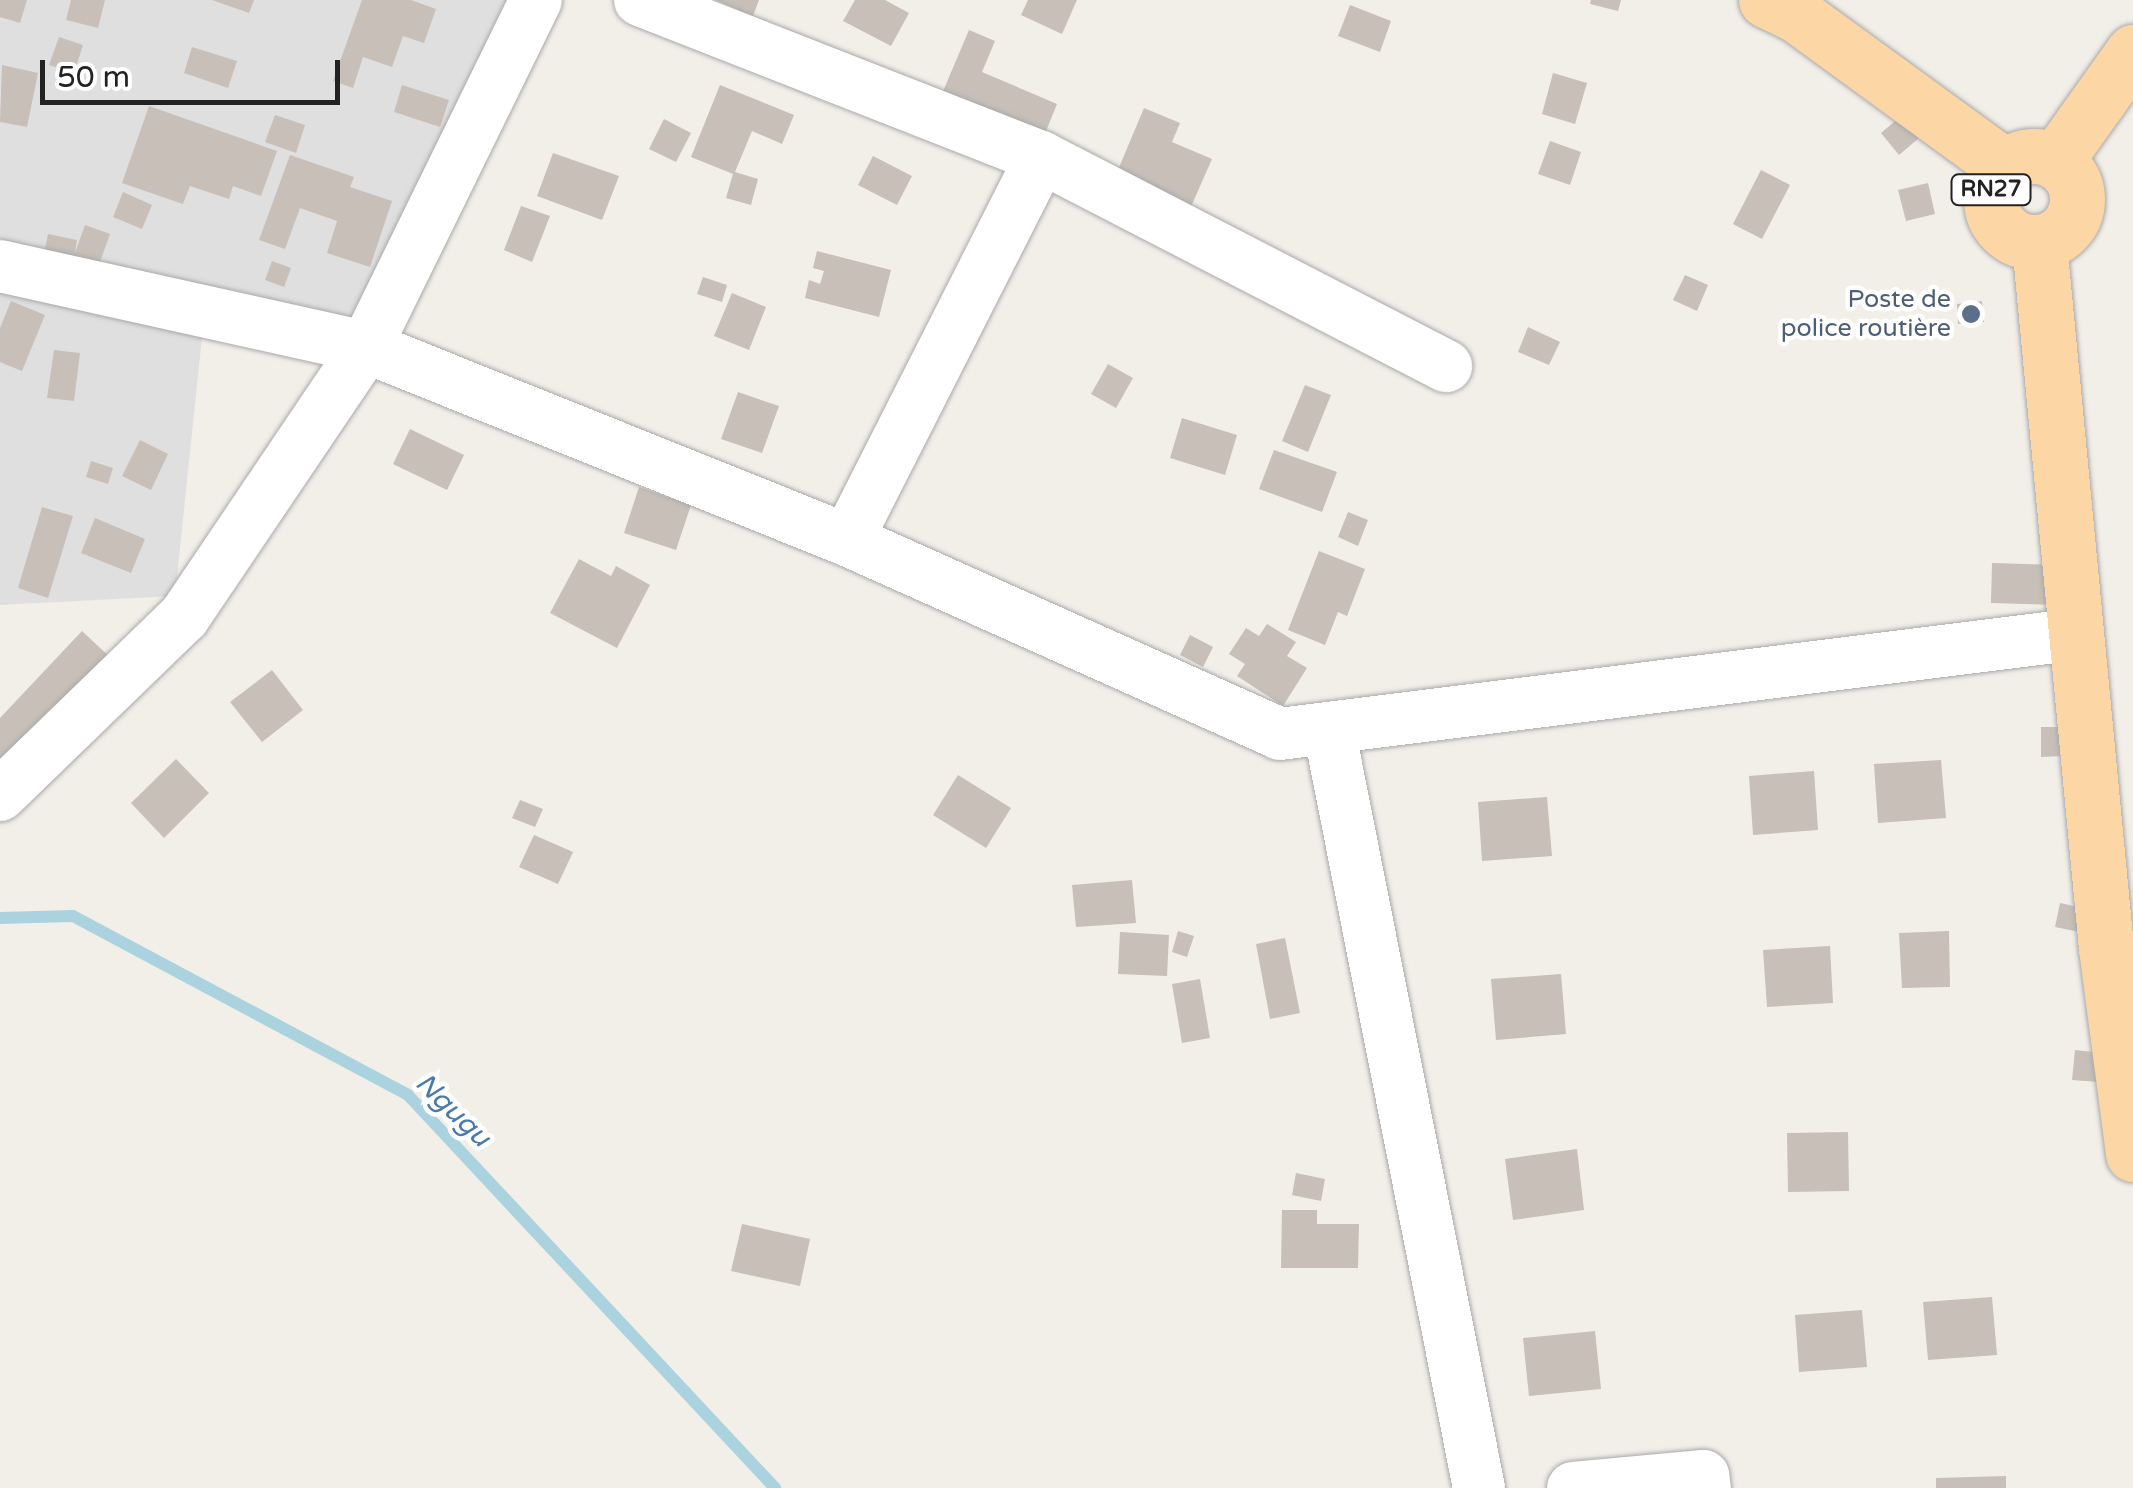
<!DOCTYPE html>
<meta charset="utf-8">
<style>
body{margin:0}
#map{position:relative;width:2133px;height:1488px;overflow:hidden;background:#f2efe9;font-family:"Varela Round",sans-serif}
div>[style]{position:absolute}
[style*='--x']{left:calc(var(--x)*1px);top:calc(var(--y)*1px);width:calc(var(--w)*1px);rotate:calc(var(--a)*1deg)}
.residential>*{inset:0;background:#e0dfdf}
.stream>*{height:12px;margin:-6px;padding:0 6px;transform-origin:6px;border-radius:6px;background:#aad3df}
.building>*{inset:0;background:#c7bfb8}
.roads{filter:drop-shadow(0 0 2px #a9a9a9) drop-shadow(0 0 2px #a9a9a9)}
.minor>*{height:52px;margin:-26px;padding:0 26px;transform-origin:26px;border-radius:26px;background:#fff}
.major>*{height:55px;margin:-27.5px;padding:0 27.5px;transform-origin:27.5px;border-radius:27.5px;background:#fcd6a4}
.major>.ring{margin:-27.5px;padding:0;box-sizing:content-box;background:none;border:55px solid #fcd6a4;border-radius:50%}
.dots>*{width:28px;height:28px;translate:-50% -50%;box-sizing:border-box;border:5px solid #fff;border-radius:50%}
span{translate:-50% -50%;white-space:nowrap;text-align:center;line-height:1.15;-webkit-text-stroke:9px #fff;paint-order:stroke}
.shield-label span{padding:2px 8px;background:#fff;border:2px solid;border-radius:8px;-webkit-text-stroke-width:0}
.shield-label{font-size:22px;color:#222;font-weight:700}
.service-label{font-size:25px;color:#4e5e75}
.right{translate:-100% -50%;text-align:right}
.water-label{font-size:28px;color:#4a7aab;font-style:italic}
.scale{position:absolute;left:40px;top:60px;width:300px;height:45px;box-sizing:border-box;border:5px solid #222;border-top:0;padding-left:12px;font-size:30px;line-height:35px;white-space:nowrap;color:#222;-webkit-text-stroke:8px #fff;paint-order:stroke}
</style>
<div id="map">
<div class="residential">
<i style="clip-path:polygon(0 0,530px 0,368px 332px,207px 289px,175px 596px,0 605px)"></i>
</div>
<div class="stream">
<i style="--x:0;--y:918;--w:73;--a:-1.6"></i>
<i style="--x:73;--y:916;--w:380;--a:28.1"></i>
<i style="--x:408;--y:1095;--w:538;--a:46.96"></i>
</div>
<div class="building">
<i style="clip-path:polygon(0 0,27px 0,20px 23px,0 17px)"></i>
<i style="clip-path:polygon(71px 0,105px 0,98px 28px,66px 20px)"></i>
<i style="clip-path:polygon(212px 0,254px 0,249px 13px)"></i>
<i style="clip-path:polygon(362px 0,411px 0,436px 9px,424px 43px,403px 36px,392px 67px,363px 57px,353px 88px,333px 81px)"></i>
<i style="clip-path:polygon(715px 0,759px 0,753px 16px)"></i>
<i style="clip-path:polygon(855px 0,885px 0,909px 13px,891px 46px,843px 21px)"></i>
<i style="clip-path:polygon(1028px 0,1077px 0,1062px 34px,1021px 15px)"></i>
<i style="clip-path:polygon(1591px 0,1621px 0,1618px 11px,1590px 4px)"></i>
<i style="clip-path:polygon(1350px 5px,1391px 21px,1380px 52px,1338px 36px)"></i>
<i style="clip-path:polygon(969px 30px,995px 41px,982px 72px,1057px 104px,1040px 146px,938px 103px)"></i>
<i style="clip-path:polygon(59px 37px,83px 45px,74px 73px,49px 65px)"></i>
<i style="clip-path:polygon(192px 47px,237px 61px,228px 88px,184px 73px)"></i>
<i style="clip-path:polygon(2px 65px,38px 73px,27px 127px,0 122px)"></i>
<i style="clip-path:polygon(1553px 73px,1587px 83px,1575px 124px,1542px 114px)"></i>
<i style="clip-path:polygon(402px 85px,449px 100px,440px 127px,394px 112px)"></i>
<i style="clip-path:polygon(720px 85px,794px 115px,782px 144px,752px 131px,735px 172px,758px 179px,751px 205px,726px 198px,733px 174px,691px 157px)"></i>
<i style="clip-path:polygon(149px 106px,277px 151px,261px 196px,233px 186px,229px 199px,190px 186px,183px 204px,122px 183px)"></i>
<i style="clip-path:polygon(1144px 108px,1180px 123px,1172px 142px,1212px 159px,1190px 209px,1115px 177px)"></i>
<i style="clip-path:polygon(275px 115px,305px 125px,296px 153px,265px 142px)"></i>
<i style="clip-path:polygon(1901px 116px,1919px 138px,1899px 155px,1881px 133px)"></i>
<i style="clip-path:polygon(664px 119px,691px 133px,676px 162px,649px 149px)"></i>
<i style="clip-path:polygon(1550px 141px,1581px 152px,1570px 185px,1538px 174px)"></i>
<i style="clip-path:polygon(553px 153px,619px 176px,602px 220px,537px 196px)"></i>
<i style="clip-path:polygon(290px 155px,354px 177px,350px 187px,392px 201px,370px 267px,327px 253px,337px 221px,300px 208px,285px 249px,259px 240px)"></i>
<i style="clip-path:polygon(873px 156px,912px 176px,897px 205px,858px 185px)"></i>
<i style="clip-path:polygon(1761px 170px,1790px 185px,1762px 239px,1733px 224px)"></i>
<i style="clip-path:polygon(1928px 183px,1935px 214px,1906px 221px,1898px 190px)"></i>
<i style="clip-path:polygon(123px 192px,152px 205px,142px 229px,113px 217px)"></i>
<i style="clip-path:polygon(521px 206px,550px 216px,532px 262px,504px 250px)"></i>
<i style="clip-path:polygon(85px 225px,110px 234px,97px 270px,43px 259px,48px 234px,77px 240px,75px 253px)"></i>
<i style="clip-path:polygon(817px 251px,891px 270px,879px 317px,805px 298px,809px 280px,820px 284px,824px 271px,813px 268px)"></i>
<i style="clip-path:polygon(272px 261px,291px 268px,284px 287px,265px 280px)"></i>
<i style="clip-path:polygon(1685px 275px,1708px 285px,1697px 311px,1673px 300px)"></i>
<i style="clip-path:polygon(703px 277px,727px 285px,722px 302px,697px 294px)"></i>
<i style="clip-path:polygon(732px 293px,766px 307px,749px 350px,714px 336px)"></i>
<i style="clip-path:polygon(11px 301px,45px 315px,22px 371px,0 362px,0 328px)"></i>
<i style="clip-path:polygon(1982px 301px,1984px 322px,1958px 324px,1957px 304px)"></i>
<i style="clip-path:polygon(1528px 327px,1560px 342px,1549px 365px,1518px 352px)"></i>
<i style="clip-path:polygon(54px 350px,80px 353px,74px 401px,47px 398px)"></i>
<i style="clip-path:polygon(1108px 364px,1133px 378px,1116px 408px,1091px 394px)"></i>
<i style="clip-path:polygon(1305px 385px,1331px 395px,1308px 452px,1282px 441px)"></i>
<i style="clip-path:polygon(738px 392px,779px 406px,762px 453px,721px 439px)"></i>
<i style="clip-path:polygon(1182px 418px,1237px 435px,1225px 475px,1170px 458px)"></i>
<i style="clip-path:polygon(410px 429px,464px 455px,447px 490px,393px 464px)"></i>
<i style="clip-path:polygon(140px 440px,168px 454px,151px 490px,122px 476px)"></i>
<i style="clip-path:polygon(1274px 450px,1337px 472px,1322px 512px,1259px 489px)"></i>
<i style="clip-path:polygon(91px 461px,113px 468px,108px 484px,86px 477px)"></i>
<i style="clip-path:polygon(639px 487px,691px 505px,676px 550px,624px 533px)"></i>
<i style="clip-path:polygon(42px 507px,73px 516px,48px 598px,18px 588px)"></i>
<i style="clip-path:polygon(1348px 512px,1368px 520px,1358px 546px,1338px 537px)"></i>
<i style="clip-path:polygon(95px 518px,145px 539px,131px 573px,81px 553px)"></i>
<i style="clip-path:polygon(1319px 551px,1365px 569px,1347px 616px,1338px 612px,1325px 645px,1288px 630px)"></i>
<i style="clip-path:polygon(579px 559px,611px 576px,616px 566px,650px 585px,617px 648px,550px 613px)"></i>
<i style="clip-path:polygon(1992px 563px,2063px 565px,2062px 605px,1991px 603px)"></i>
<i style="clip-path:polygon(1267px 624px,1296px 642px,1287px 656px,1307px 668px,1283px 706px,1237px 676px,1245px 664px,1229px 654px,1246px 628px,1259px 636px)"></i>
<i style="clip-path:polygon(82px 631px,113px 660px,0 782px,0 718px)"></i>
<i style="clip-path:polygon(1190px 635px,1213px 647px,1203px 667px,1180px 655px)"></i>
<i style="clip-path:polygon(272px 670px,303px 710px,262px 742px,230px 702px)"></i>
<i style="clip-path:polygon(2041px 727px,2064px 727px,2064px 756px,2041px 757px)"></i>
<i style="clip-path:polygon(176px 759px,209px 793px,164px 838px,131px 803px)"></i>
<i style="clip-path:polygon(1941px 760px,1946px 818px,1878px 823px,1874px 764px)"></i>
<i style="clip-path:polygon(1814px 771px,1818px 830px,1753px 835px,1749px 776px)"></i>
<i style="clip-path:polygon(958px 775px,1011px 808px,986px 848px,933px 815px)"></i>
<i style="clip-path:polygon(1547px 797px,1552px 856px,1482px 861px,1478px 802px)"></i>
<i style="clip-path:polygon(520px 800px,543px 809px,535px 827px,512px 818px)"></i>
<i style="clip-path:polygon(534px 835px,573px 852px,558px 884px,519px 867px)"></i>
<i style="clip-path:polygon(1132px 880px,1136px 923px,1076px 927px,1072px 885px)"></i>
<i style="clip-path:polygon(2060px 903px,2084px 908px,2079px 932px,2055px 927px)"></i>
<i style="clip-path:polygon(1178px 931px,1194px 936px,1187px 957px,1172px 952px)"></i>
<i style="clip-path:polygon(1949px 931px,1950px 987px,1902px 988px,1899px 933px)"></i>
<i style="clip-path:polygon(1120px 932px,1169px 935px,1167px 976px,1118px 974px)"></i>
<i style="clip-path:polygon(1285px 938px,1300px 1013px,1270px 1019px,1256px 944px)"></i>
<i style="clip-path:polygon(1830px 946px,1833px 1003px,1767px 1007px,1763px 950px)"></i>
<i style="clip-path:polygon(1561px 974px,1566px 1034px,1496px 1040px,1491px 979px)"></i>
<i style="clip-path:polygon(1200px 979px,1210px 1038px,1182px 1043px,1172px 984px)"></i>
<i style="clip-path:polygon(2075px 1050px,2102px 1053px,2099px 1082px,2072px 1080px)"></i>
<i style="clip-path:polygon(1848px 1132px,1849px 1191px,1788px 1192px,1787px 1133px)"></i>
<i style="clip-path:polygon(1577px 1149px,1584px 1210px,1513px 1220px,1505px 1159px)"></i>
<i style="clip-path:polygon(1296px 1173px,1325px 1179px,1321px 1201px,1292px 1195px)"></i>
<i style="clip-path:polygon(1282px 1210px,1317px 1210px,1317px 1224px,1359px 1224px,1358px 1268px,1281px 1268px)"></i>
<i style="clip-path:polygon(742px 1224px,810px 1239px,800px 1286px,731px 1271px)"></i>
<i style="clip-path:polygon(1992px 1297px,1997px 1355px,1928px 1360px,1923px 1302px)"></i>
<i style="clip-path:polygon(1862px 1310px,1867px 1367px,1799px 1372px,1795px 1315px)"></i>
<i style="clip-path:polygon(1595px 1331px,1601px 1389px,1529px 1396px,1523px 1338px)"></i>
<i style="clip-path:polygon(2006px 1476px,2006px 1488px,1936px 1488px,1936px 1478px)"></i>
</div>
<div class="roads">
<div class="minor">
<i style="--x:640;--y:0;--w:431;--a:21.4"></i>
<i style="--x:1041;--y:157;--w:456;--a:27.3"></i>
<i style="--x:0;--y:266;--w:375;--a:12.5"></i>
<i style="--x:366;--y:347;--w:518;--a:21.86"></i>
<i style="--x:847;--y:540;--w:474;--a:24.1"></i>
<i style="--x:1280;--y:734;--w:804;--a:-7.14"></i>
<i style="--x:847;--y:540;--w:429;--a:-63.1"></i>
<i style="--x:1329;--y:729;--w:774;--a:78.82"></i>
<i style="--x:0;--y:795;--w:256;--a:-44.1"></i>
<i style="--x:184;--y:617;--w:326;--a:-56"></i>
<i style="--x:366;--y:347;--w:386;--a:-63.9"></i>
<i style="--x:1573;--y:1488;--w:131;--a:-5.3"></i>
<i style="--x:1703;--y:1476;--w:12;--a:81"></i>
</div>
<div class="major">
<i style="--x:1766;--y:0;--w:34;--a:26"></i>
<i style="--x:1797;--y:15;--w:256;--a:36.1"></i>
<i class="ring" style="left:1991px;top:156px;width:31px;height:31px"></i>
<i style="--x:2056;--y:160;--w:133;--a:-54.5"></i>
<i style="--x:2039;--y:243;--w:708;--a:84.57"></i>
<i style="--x:2106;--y:948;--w:208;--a:82.5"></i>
</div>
</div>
<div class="dots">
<i style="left:1971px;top:314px;background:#5c6f8a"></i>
</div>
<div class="shield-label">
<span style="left:1991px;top:190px">RN27</span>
</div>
<div class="service-label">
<span class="right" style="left:1951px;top:314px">Poste de<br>police routière</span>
</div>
<div class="water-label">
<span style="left:453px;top:1110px;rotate:44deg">Ngugu</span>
</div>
<div class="scale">50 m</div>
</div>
